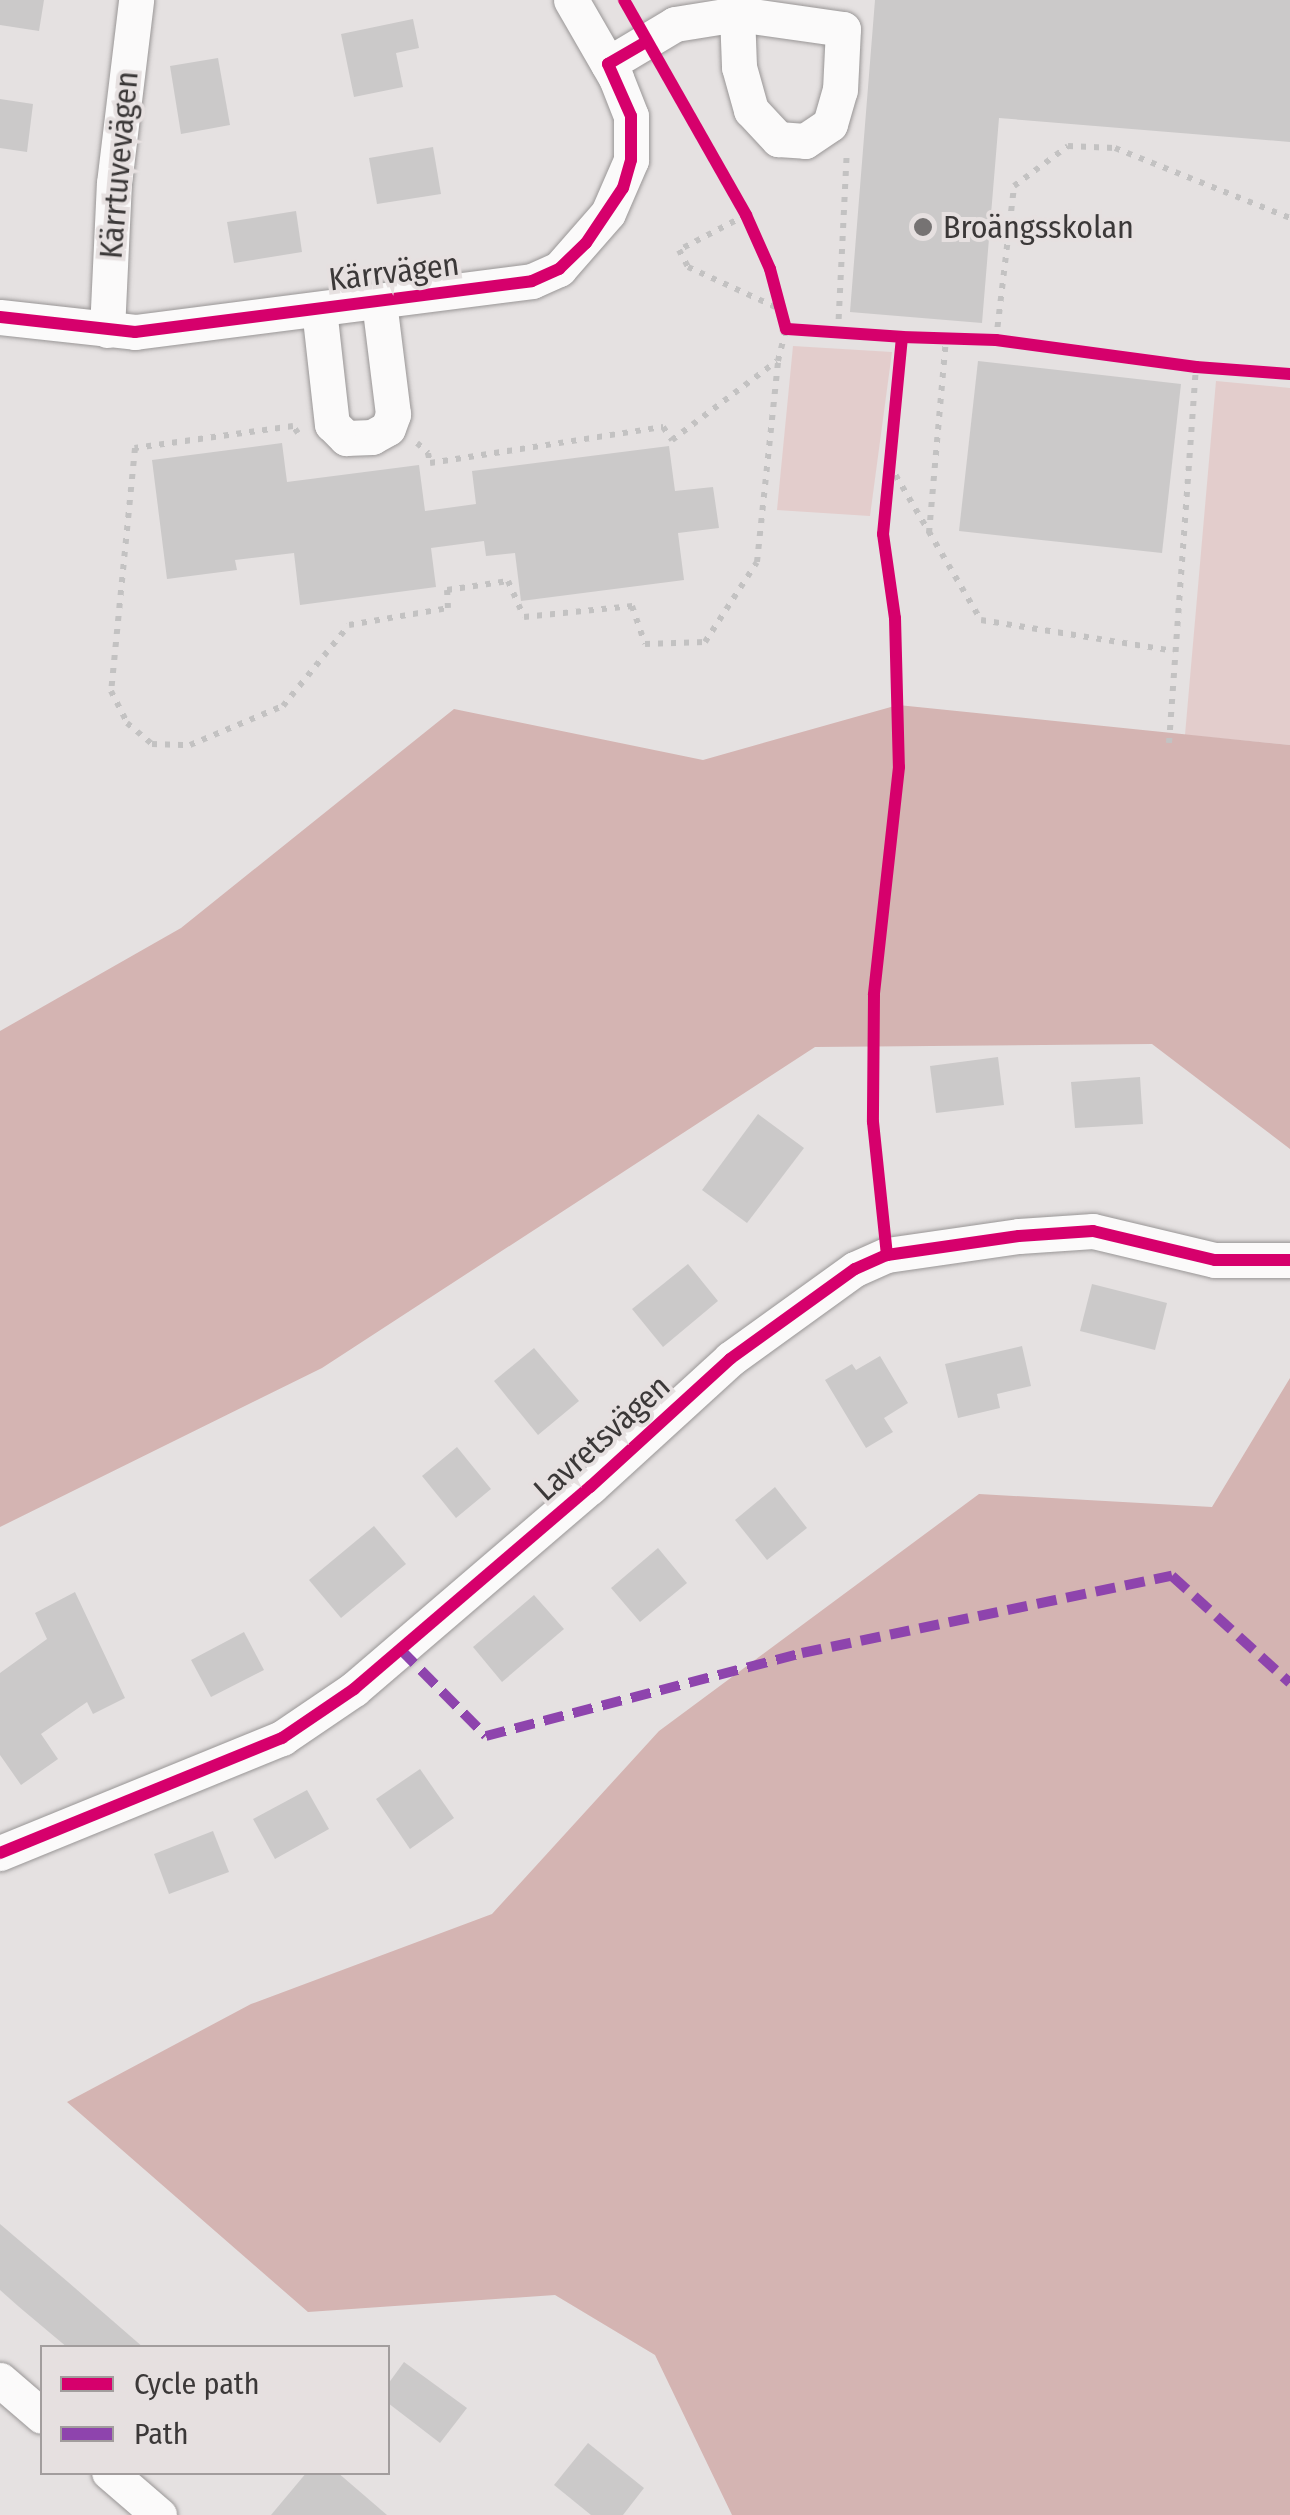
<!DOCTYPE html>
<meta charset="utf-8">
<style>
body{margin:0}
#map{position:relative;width:1290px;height:2515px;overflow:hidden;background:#e5e1e1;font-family:"Fira Sans Condensed",sans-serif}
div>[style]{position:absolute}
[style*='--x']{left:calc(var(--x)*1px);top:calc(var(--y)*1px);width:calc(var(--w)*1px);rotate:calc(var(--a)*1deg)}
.green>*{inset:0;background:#e3cdcc}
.forest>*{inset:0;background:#d4b4b2}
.building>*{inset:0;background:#cbc9c9}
.path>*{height:6px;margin-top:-3px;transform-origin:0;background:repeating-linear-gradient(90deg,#c3c2c2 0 5px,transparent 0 13px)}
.roads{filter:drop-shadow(0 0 2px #999696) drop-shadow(0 0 2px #999696)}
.minor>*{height:35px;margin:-17.5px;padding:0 17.5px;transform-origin:17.5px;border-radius:17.5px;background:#fbfafa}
.quiet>*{height:10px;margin-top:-5px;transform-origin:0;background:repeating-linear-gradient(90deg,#8e44ad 0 20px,transparent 0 30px)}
.cycleway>*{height:12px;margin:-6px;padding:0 6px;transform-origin:6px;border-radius:6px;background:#d6006c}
.dots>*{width:28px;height:28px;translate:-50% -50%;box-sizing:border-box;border:5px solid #e6e0e0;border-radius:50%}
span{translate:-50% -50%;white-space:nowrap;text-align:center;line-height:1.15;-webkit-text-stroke:8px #e6e0e0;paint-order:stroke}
.street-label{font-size:32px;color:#3b3838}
.poi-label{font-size:32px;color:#3b3838}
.left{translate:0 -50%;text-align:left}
.legend{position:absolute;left:40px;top:2345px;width:350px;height:130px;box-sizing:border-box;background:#e6e0e0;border:2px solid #a29d9d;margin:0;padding:12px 18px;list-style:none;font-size:30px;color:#3b3838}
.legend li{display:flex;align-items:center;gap:20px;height:50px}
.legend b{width:50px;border:2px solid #a29d9d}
</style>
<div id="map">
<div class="green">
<i style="clip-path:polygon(793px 346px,892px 352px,870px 516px,777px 510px)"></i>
<i style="clip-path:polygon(1216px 381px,1290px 388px,1290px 745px,1185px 735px)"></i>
</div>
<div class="forest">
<i style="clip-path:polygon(898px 705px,1290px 745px,1290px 1149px,1152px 1044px,815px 1047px,322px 1368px,0 1527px,0 1031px,181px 928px,454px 709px,703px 760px)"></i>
<i style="clip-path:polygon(1290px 1378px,1290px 2515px,732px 2515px,655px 2355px,555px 2295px,308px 2312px,67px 2102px,251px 2004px,492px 1914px,659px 1731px,979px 1494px,1212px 1507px)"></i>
</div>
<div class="building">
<i style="clip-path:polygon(0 0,44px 0,39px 31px,0 25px)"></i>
<i style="clip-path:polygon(875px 0,1290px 0,1290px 142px,999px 118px,982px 323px,850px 312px)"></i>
<i style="clip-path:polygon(413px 19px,419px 48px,396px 53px,403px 87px,354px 97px,341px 34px)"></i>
<i style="clip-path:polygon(218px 58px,230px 125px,181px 134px,170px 66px)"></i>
<i style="clip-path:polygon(0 99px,33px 104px,27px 152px,0 148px)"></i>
<i style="clip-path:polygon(433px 147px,441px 194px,377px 204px,369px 158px)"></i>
<i style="clip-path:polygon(296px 211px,302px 252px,234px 263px,227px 222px)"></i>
<i style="clip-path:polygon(978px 361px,1181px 384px,1162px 553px,959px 531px)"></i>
<i style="clip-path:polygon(282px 443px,287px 482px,419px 465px,425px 511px,476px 504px,472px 471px,669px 446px,675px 491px,713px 487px,719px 528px,678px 533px,684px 580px,521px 601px,515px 553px,486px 556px,484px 541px,431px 548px,436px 587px,300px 605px,294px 553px,235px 560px,237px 570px,167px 579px,152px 460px)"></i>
<i style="clip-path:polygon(998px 1057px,1004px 1105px,936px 1113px,930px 1066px)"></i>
<i style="clip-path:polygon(1140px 1077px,1143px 1124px,1075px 1128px,1071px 1082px)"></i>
<i style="clip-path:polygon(758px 1114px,804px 1148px,747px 1223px,702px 1190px)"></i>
<i style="clip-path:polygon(688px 1264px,718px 1301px,663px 1347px,632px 1309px)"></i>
<i style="clip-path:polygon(1092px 1284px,1167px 1303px,1155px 1350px,1080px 1331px)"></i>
<i style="clip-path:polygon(1022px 1346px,1031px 1386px,997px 1394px,1000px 1408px,958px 1418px,945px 1364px)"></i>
<i style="clip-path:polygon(534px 1348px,579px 1401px,538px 1435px,494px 1381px)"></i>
<i style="clip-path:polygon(880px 1356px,908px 1403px,884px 1418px,893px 1432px,866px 1448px,825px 1380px,852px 1364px,856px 1370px)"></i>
<i style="clip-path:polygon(457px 1447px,491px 1489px,456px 1518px,422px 1476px)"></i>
<i style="clip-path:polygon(775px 1487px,807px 1528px,767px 1560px,735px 1520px)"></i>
<i style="clip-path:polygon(374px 1526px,406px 1564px,341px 1618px,309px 1580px)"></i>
<i style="clip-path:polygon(658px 1548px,687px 1583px,640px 1622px,611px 1588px)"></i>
<i style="clip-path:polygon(75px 1592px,125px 1698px,93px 1714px,87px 1702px,41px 1734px,58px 1759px,21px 1785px,0 1755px,0 1673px,47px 1639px,35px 1613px)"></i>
<i style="clip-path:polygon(534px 1595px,564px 1629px,502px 1682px,473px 1647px)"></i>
<i style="clip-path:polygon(244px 1632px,264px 1670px,211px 1697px,191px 1660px)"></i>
<i style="clip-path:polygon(420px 1769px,454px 1818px,410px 1849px,376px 1799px)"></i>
<i style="clip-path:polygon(307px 1790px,329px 1829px,275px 1859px,253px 1819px)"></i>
<i style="clip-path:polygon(213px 1831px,229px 1872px,169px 1894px,154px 1854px)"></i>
<i style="clip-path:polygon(0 2224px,68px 2282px,144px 2348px,68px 2348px,18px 2306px,0 2290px)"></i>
<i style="clip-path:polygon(404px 2362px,467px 2408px,440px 2443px,388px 2403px,388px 2384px)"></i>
<i style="clip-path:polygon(588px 2443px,644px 2488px,623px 2515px,591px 2515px,554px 2485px)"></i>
<i style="clip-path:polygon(307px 2472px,337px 2472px,387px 2515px,271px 2515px)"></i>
</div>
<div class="path">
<i style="--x:746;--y:215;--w:76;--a:152.4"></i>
<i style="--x:679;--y:250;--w:19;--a:62"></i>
<i style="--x:688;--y:267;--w:106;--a:24.6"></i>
<i style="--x:838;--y:332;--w:181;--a:-87.2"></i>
<i style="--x:996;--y:340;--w:155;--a:-83.3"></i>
<i style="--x:1014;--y:186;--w:67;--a:-36.5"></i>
<i style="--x:1068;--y:146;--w:47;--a:2.4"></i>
<i style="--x:1115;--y:148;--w:188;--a:21.8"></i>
<i style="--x:298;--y:433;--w:9;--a:-126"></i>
<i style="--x:293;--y:426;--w:160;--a:172.1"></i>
<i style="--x:135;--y:448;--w:244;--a:95.6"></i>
<i style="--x:111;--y:691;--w:36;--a:63"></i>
<i style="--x:127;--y:723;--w:33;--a:40"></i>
<i style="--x:152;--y:744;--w:38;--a:2"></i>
<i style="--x:190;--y:745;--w:101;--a:-22.8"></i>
<i style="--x:283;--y:706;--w:104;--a:-50.8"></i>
<i style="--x:349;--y:625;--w:100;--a:-9.7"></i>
<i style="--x:448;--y:608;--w:18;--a:-93"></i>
<i style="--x:447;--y:590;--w:62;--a:-8.4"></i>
<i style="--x:508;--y:581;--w:39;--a:66"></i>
<i style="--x:524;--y:617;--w:109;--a:-5.8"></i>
<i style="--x:632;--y:606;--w:40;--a:71.1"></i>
<i style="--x:645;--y:644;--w:60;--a:-1.9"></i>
<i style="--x:705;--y:642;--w:95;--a:-57"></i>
<i style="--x:757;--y:562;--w:202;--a:-84"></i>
<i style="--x:778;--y:361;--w:33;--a:-76"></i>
<i style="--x:417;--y:443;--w:15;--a:42"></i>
<i style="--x:428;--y:453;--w:10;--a:79"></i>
<i style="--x:430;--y:463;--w:236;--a:-8.8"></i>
<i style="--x:663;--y:427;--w:16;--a:55"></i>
<i style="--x:672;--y:440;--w:131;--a:-37"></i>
<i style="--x:889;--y:464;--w:181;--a:59.5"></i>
<i style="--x:981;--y:620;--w:195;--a:9.1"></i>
<i style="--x:929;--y:533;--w:196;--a:-85"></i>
<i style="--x:1169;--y:743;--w:377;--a:-85.9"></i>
</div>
<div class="roads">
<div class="minor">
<i style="--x:608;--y:64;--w:78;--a:-30.8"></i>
<i style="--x:675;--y:24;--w:63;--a:-9.2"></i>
<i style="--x:737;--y:14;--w:53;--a:87.8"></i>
<i style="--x:739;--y:67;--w:45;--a:74.4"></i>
<i style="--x:751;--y:110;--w:40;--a:47"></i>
<i style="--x:778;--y:139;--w:27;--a:4"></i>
<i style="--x:805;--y:141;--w:30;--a:-34"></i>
<i style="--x:830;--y:124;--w:35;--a:-74"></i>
<i style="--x:840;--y:90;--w:61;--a:-87.2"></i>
<i style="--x:843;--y:29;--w:107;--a:-171.9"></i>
<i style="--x:319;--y:309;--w:116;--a:83.6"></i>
<i style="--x:332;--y:424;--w:20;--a:45"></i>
<i style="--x:346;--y:438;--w:26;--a:-2"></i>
<i style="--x:372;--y:437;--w:18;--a:-29"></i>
<i style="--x:388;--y:428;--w:15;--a:-70"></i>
<i style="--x:393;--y:414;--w:114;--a:-97.1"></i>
<i style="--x:0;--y:317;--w:136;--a:6.3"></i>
<i style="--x:135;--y:332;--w:400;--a:-7.3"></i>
<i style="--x:532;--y:281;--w:30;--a:-24"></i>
<i style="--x:559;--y:269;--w:74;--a:-48.8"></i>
<i style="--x:608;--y:213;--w:58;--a:-66.5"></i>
<i style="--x:631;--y:160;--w:44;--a:-90"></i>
<i style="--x:631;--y:116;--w:41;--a:-111.5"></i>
<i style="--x:616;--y:78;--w:90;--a:-120"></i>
<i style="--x:107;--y:330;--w:147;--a:-87.3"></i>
<i style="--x:114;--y:183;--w:184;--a:-83.1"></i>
<i style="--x:0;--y:1853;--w:305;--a:-22.2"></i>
<i style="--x:282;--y:1738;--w:87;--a:-34.2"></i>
<i style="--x:354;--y:1689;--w:311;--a:-40.6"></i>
<i style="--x:590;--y:1487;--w:190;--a:-42.4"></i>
<i style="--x:730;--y:1359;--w:154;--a:-35.8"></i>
<i style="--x:855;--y:1269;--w:35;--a:-24"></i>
<i style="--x:887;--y:1255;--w:133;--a:-8.2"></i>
<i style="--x:1019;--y:1236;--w:74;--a:-3.9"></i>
<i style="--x:1093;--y:1231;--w:125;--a:13.4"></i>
<i style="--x:1215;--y:1260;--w:75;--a:0"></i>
<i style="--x:0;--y:2380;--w:55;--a:40.6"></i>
<i style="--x:109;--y:2472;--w:66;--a:40.7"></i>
</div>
</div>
<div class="quiet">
<i style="--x:400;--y:1649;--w:122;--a:45.3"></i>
<i style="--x:486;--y:1736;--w:327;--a:-14.7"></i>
<i style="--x:802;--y:1653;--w:378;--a:-11.8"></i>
<i style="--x:1172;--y:1576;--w:159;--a:42.2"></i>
</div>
<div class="cycleway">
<i style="--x:624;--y:0;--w:247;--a:60.4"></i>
<i style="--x:746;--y:215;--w:59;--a:66"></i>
<i style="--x:770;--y:269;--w:62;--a:75.1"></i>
<i style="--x:786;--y:329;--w:116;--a:3.9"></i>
<i style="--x:902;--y:337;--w:198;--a:95.5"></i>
<i style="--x:883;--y:534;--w:85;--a:81.9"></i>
<i style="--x:895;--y:618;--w:149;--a:88.5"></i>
<i style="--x:899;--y:767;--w:229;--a:96.3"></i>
<i style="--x:874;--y:995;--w:127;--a:90.5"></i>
<i style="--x:873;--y:1122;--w:134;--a:84"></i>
<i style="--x:0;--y:317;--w:136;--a:6.3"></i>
<i style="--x:135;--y:332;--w:400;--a:-7.3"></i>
<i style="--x:532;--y:281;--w:30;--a:-24"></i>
<i style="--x:559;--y:269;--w:37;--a:-44"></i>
<i style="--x:586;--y:243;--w:66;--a:-56.1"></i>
<i style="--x:623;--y:188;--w:29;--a:-74"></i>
<i style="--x:631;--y:160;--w:44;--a:-90"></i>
<i style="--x:631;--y:116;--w:57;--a:-113.9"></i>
<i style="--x:608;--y:64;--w:44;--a:-30.1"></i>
<i style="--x:902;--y:337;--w:94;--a:1.8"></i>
<i style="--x:996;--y:340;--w:202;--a:7.7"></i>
<i style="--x:1196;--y:367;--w:94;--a:4.3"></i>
<i style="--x:0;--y:1853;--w:305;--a:-22.2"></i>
<i style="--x:282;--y:1738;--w:87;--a:-34.2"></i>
<i style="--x:354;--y:1689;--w:311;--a:-40.6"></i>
<i style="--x:590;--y:1487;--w:190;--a:-42.4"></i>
<i style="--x:730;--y:1359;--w:154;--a:-35.8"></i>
<i style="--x:855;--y:1269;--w:35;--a:-24"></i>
<i style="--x:887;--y:1255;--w:133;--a:-8.2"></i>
<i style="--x:1019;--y:1236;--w:74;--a:-3.9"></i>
<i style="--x:1093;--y:1231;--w:125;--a:13.4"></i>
<i style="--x:1215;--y:1260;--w:75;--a:0"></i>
</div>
<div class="dots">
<i style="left:923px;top:227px;background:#767373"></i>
</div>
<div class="street-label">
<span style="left:119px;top:165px;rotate:-85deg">Kärrtuvevägen</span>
<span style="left:394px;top:272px;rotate:-7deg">Kärrvägen</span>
<span style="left:602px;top:1438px;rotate:-42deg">Lavretsvägen</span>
</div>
<div class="poi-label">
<span class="left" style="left:943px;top:227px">Broängsskolan</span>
</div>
<ul class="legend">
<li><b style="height:12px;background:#d6006c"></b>Cycle path</li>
<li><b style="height:12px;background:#8e44ad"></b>Path</li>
</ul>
</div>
